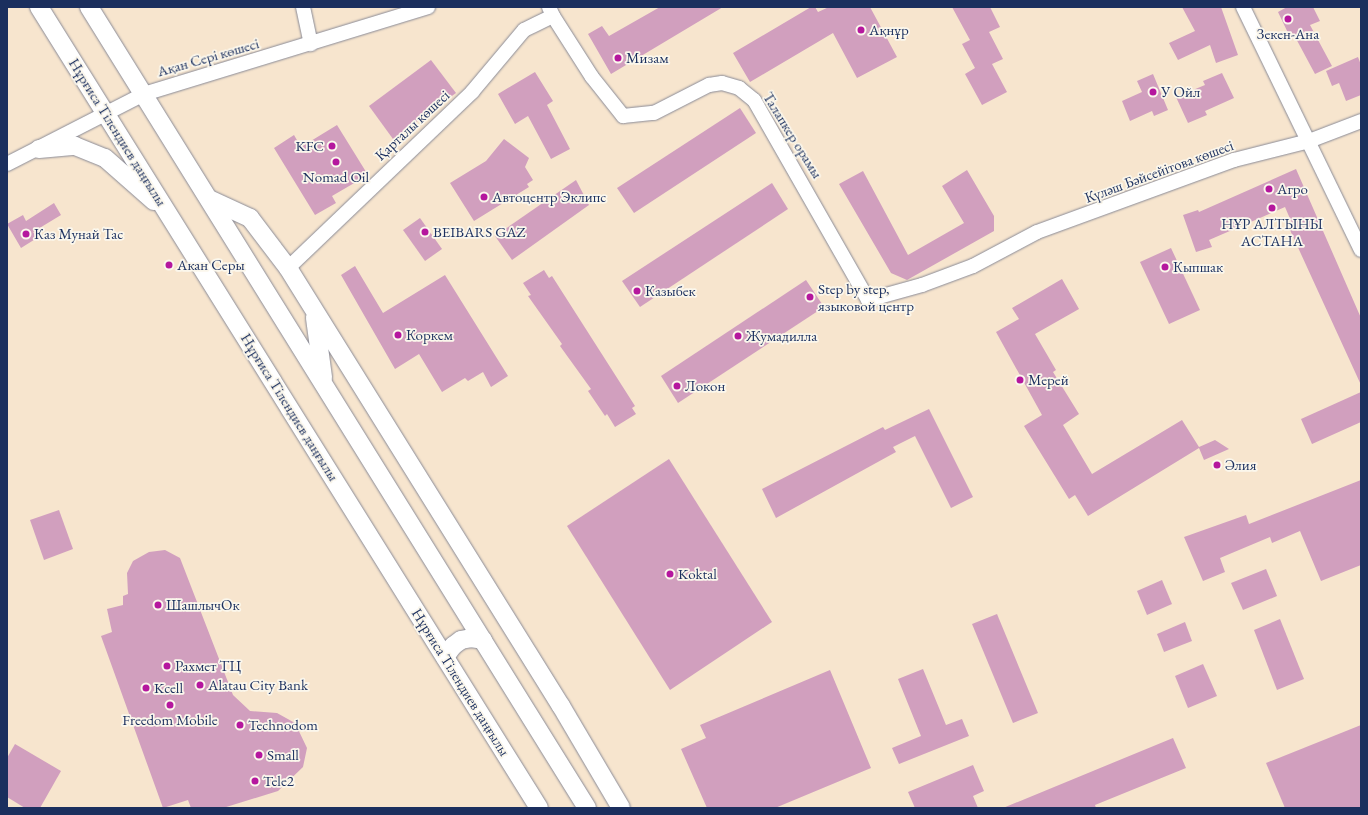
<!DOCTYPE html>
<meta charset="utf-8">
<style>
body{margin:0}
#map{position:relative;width:1368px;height:815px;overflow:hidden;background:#f7e5ce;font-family:"EB Garamond",serif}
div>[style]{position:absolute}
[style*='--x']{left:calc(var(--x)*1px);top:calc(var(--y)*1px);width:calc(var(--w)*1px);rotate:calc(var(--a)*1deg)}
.building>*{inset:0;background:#d19fbe}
.roads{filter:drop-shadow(0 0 1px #898a96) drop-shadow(0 0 1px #898a96)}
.minor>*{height:14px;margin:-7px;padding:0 7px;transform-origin:7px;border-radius:7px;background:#fff}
.major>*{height:18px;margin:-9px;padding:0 9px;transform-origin:9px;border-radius:9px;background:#fff}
.dots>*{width:11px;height:11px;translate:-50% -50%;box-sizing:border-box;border:2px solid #fbf7ec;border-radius:50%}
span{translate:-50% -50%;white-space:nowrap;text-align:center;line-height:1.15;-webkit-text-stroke:3.5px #fbf7ec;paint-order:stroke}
.poi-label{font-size:15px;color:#1b2f5e}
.left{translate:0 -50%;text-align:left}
.right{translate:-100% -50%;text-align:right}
.street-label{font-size:15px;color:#1b2f5e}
.frame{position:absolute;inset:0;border:8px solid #1b2f5e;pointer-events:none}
</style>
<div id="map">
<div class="building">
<i style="clip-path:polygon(660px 7px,723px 7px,611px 74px,588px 34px,602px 26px,609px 36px)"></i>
<i style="clip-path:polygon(811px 7px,815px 7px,818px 12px,829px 7px,870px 7px,897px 57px,857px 78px,833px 33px,750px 82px,733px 53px)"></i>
<i style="clip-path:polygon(952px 7px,990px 7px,1000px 27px,989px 32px,1003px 59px,992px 64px,1007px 92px,982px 105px,965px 74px,975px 68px,962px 44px,970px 40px)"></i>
<i style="clip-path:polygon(1182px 7px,1221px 7px,1238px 55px,1216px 63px,1210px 45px,1178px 60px,1169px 43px,1195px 31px)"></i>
<i style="clip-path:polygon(1287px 7px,1313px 7px,1320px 21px,1310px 25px,1332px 66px,1315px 74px,1293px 33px,1289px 35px,1278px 12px)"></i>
<i style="clip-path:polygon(1358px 57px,1361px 65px,1361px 95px,1346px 101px,1339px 83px,1332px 86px,1326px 71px)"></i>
<i style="clip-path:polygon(431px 60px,456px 93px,393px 139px,369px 106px)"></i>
<i style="clip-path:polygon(535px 72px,553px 101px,547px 105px,570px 149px,551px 159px,528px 116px,515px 124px,498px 94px)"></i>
<i style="clip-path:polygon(1222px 73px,1234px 98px,1205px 111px,1207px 115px,1188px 123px,1176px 97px,1205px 85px,1203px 81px)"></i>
<i style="clip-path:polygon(1153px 74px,1168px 110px,1154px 116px,1152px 111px,1130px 121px,1122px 101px,1142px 92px,1137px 81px)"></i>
<i style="clip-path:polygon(740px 108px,756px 133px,634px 213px,617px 188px)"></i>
<i style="clip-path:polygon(337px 125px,368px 175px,332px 196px,336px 203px,315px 215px,274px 148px,294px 135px,301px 147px)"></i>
<i style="clip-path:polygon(504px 139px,529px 158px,525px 167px,533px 180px,527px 184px,529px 187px,474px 221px,450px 183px,486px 161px)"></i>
<i style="clip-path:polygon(1296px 169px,1361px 318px,1361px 385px,1290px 230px,1294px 228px,1285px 207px,1209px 240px,1212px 247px,1196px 252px,1183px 215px,1198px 210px,1199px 212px)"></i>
<i style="clip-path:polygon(967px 170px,994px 216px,994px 231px,907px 280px,891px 273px,839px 184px,863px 171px,908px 255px,964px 223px,942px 186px)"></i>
<i style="clip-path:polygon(576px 180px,589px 205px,512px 260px,495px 236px)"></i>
<i style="clip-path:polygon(772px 183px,788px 209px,640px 307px,622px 281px)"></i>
<i style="clip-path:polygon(54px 203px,61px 215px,33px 232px,37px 238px,21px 248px,7px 224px,23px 215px,26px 221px)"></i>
<i style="clip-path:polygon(420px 218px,442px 249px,425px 261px,403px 230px)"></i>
<i style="clip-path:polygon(1171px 248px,1200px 310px,1169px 324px,1140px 262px)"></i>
<i style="clip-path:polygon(355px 266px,383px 313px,445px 275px,508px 376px,491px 387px,483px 372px,468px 381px,465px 378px,442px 392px,419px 354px,395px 369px,341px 275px)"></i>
<i style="clip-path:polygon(544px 270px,549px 278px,552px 276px,635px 406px,632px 408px,636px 414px,615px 427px,607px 414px,605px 416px,588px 391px,591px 389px,560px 346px,562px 344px,528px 296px,531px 295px,523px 283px)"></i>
<i style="clip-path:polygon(1062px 279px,1079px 309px,1035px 334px,1056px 370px,1053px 372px,1079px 414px,1063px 425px,1092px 474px,1182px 420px,1199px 447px,1215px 440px,1229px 449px,1204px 460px,1199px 448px,1088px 516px,1075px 495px,1069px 499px,1024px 426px,1042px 415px,996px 332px,1019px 319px,1012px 308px)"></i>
<i style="clip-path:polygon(806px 280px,824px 307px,678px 403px,661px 376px)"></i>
<i style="clip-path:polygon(1361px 392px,1361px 422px,1312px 444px,1301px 419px)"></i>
<i style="clip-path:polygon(929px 409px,973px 497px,951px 508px,915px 436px,893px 447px,896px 452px,776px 518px,762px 489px,883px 427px,885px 430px)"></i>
<i style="clip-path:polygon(669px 459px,772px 622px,670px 690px,567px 526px)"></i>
<i style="clip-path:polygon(1361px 480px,1361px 565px,1321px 581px,1300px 531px,1272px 543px,1270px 537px,1220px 558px,1225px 572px,1203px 581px,1184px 537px,1246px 515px,1249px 524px)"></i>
<i style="clip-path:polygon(59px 510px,73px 549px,44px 560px,30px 520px)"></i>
<i style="clip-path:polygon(165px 550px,180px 558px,233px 695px,250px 711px,277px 713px,295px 723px,307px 748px,303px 767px,278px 791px,223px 808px,191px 808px,188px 800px,163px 808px,101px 636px,112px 632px,107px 609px,123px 605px,123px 596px,128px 594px,127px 573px,133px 561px,149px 552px)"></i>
<i style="clip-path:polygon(1266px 569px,1277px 596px,1243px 610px,1231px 583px)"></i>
<i style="clip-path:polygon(1162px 580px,1172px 604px,1147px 615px,1137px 591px)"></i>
<i style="clip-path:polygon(997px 614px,1038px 713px,1013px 723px,972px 624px)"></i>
<i style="clip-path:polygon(1280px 619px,1304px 679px,1277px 690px,1254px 630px)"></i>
<i style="clip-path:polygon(1185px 622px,1192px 641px,1164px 652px,1157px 634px)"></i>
<i style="clip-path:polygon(1203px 664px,1217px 696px,1188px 708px,1175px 676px)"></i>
<i style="clip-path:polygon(923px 669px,946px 725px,962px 719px,969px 736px,899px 764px,892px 748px,921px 736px,898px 679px)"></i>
<i style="clip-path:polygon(830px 670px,871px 768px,775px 808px,707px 808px,681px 749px,706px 738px,700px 725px)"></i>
<i style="clip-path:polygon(1361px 725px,1361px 808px,1285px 808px,1266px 763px)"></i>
<i style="clip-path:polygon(1173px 738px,1186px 768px,1095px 805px,1096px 808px,1003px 808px)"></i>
<i style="clip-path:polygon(15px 744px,61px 771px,40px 808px,25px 808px,7px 797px,7px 758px)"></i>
<i style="clip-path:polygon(973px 765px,984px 791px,973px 796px,978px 808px,915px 808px,908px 792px)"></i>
</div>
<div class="roads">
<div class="minor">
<i style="--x:303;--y:7;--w:38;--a:78"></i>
<i style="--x:1243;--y:7;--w:270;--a:64.1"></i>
<i style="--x:553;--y:16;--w:72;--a:57.4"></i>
<i style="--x:592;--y:77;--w:50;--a:51.5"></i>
<i style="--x:623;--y:116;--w:31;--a:-6"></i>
<i style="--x:654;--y:113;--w:62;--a:-27"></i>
<i style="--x:709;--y:85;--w:13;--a:-9"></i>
<i style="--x:722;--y:83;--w:18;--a:16"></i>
<i style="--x:739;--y:88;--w:19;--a:39"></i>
<i style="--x:754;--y:100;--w:230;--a:60.3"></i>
<i style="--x:868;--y:300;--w:56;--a:-15.5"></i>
<i style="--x:922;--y:285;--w:54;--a:-20.4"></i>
<i style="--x:973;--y:266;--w:72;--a:-28"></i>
<i style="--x:1037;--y:232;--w:210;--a:-20.1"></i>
<i style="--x:1234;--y:160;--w:77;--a:-14.2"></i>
<i style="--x:1309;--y:141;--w:56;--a:-21"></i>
<i style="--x:7;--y:164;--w:154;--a:-27.1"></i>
<i style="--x:144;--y:94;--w:297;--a:-17"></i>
<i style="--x:288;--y:268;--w:255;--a:-43.7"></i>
<i style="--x:472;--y:92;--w:81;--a:-50"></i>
<i style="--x:524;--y:30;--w:32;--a:-26"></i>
<i style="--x:553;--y:16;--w:10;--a:-114"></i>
</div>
<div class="major">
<i style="--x:39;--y:7;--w:944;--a:58.03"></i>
<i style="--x:89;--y:7;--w:943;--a:58.13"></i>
<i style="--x:39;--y:149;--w:36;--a:-5"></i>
<i style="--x:75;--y:146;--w:32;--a:22"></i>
<i style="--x:105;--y:158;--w:65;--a:41.3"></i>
<i style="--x:211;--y:200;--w:43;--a:24.8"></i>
<i style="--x:250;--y:218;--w:63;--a:52.8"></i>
<i style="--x:288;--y:268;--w:516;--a:58.07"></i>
<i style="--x:561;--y:706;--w:118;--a:59.5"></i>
<i style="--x:315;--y:318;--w:60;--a:82.3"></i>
<i style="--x:445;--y:657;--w:14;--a:-54"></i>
<i style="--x:453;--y:646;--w:10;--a:-37"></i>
<i style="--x:461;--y:640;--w:10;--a:-11"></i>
<i style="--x:471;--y:638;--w:12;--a:9"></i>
</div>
</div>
<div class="dots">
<i style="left:1288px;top:19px;background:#b5179e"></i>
<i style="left:861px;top:30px;background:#b5179e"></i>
<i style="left:618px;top:58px;background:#b5179e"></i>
<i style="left:1153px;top:92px;background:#b5179e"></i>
<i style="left:332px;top:146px;background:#b5179e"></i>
<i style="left:336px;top:162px;background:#b5179e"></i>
<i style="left:1269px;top:189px;background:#b5179e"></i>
<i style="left:484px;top:197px;background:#b5179e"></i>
<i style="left:1272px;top:208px;background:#b5179e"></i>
<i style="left:425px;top:232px;background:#b5179e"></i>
<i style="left:26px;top:234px;background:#b5179e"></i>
<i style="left:169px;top:265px;background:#b5179e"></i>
<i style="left:1165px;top:267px;background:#b5179e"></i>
<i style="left:637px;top:291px;background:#b5179e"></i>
<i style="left:810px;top:297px;background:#b5179e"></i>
<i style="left:398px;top:335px;background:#b5179e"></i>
<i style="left:738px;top:336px;background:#b5179e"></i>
<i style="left:1020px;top:380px;background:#b5179e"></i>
<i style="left:677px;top:386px;background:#b5179e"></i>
<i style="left:1217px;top:465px;background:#b5179e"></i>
<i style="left:670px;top:574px;background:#b5179e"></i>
<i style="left:158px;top:605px;background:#b5179e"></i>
<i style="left:167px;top:666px;background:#b5179e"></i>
<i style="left:200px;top:685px;background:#b5179e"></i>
<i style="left:146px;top:688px;background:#b5179e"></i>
<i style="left:170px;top:705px;background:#b5179e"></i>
<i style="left:240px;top:725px;background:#b5179e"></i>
<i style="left:259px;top:755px;background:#b5179e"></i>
<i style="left:255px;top:781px;background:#b5179e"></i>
</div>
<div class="poi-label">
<span class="left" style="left:869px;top:30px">Ақнұр</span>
<span style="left:1288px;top:34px">Зекен-Ана</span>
<span class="left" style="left:626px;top:58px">Мизам</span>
<span class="left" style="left:1161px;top:92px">У Ойл</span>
<span class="right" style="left:324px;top:146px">KFC</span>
<span style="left:336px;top:177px">Nomad Oil</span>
<span class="left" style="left:1277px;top:189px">Агро</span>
<span class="left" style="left:492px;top:197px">Автоцентр Эклипс</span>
<span style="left:1272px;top:232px">НҰР АЛТЫНЫ<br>АСТАНА</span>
<span class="left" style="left:433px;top:232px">BEIBARS GAZ</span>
<span class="left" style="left:34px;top:234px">Каз Мунай Тас</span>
<span class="left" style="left:177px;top:265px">Акан Серы</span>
<span class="left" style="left:1173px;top:267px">Кыпшак</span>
<span class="left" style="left:818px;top:297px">Step by step,<br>языковой центр</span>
<span class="left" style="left:645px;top:291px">Казыбек</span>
<span class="left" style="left:406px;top:335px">Коркем</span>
<span class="left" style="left:746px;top:336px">Жумадилла</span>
<span class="left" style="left:1028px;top:380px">Мерей</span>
<span class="left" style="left:685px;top:386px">Локон</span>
<span class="left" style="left:1225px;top:465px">Әлия</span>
<span class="left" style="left:678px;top:574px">Koktal</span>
<span class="left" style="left:166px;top:605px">ШашлычОк</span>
<span class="left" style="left:175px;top:666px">Рахмет ТЦ</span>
<span class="left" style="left:208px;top:685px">Alatau City Bank</span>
<span class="left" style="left:154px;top:688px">Kcell</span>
<span style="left:170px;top:720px">Freedom Mobile</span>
<span class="left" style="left:248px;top:725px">Technodom</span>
<span class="left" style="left:267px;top:755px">Small</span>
<span class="left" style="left:263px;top:781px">Tele2</span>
</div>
<div class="street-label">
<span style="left:208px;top:57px;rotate:-16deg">Ақан Сері көшесі</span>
<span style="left:412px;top:125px;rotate:-43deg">Қарталы көшесі</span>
<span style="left:118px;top:132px;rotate:58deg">Нұрғиса Тілендиев даңғылы</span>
<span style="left:793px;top:135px;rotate:58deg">Талапкер орамы</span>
<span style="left:1159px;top:171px;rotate:-20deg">Күләш Бәйсейітова көшесі</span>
<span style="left:290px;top:407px;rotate:58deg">Нұрғиса Тілендиев даңғылы</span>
<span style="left:461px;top:682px;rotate:58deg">Нұрғиса Тілендиев даңғылы</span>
</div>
<div class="frame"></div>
</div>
